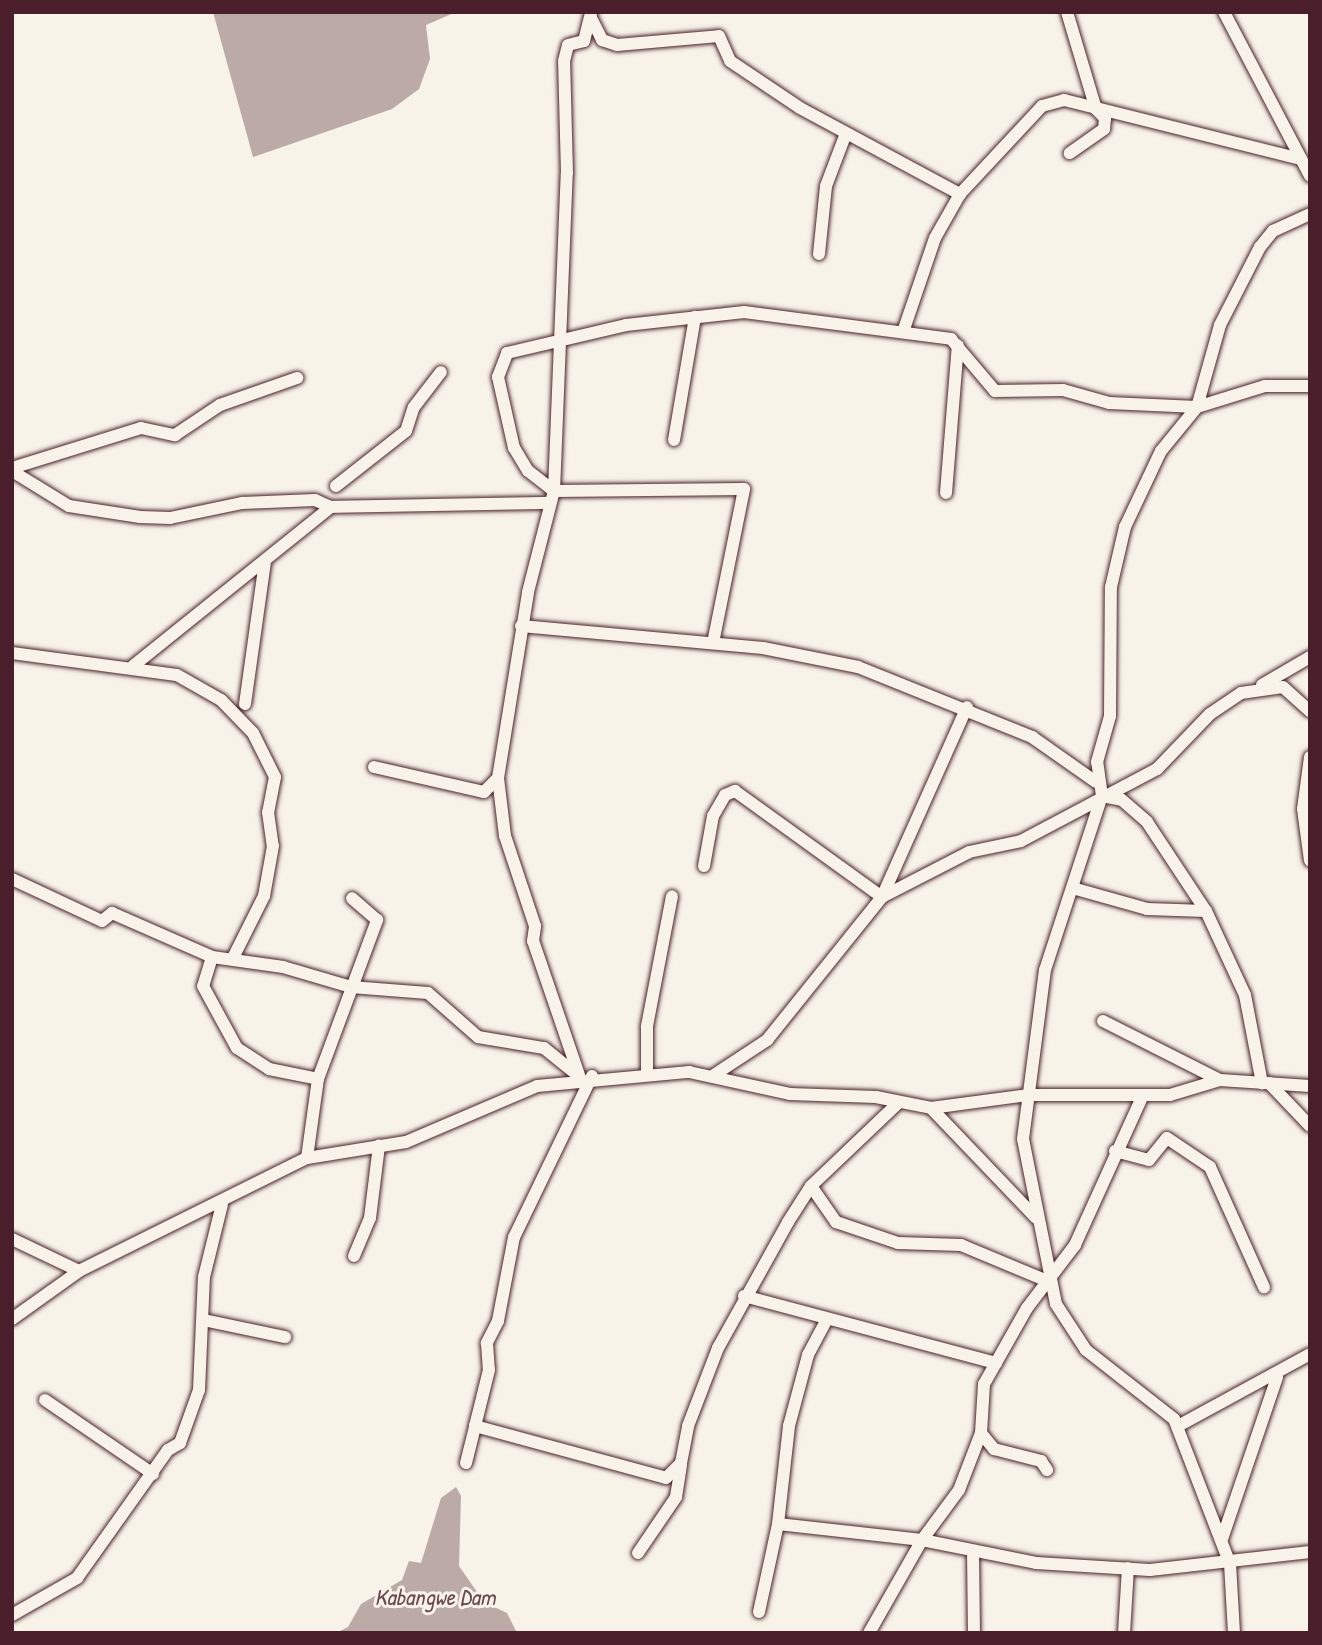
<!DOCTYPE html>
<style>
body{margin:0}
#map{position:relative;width:1322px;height:1645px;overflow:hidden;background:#f7f3e8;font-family:"Patrick Hand",sans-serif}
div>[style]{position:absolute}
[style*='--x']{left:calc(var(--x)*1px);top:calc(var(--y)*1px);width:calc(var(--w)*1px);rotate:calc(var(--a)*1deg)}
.water>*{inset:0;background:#bcaaa7}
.roads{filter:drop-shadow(0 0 2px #4a1f2b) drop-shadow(0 0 2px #4a1f2b)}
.minor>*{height:12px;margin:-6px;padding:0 6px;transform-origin:6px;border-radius:6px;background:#f7f3e8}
span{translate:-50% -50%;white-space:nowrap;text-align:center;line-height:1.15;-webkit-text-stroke:6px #f7f3e8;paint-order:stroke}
.water-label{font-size:23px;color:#6c4950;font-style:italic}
.frame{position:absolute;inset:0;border:14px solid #4a1f2b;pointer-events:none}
</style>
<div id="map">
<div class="water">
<i style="clip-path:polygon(213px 12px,456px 12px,426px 25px,430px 59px,419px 89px,392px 109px,253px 157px)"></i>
<i style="clip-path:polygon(456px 1487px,461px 1496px,459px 1566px,484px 1602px,507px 1613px,517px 1633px,336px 1633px,348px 1627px,361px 1604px,402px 1580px,409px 1561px,421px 1563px,441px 1498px)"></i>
</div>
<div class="roads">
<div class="minor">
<i style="--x:1067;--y:12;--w:101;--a:73.4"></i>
<i style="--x:1096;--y:109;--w:13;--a:45"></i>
<i style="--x:1105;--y:118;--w:11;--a:95"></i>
<i style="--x:1104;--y:129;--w:42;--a:144.8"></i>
<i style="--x:1224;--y:12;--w:185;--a:62.3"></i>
<i style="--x:591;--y:18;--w:25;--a:63"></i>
<i style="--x:602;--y:40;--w:16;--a:18"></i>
<i style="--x:617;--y:45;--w:102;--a:-5"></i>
<i style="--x:719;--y:36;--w:27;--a:66"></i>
<i style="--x:730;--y:61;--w:84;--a:33.9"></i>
<i style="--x:800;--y:108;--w:182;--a:28.3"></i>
<i style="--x:819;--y:254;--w:68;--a:-84.1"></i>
<i style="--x:826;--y:186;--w:53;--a:-69.2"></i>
<i style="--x:903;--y:332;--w:99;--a:-71.2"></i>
<i style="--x:935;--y:238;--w:51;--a:-60.4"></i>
<i style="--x:960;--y:194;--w:120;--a:-47"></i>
<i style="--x:1042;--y:106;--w:23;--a:-15"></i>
<i style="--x:1064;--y:100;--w:244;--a:14"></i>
<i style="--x:674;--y:440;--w:125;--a:-80.3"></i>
<i style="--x:12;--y:468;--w:135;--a:-17.2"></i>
<i style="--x:141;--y:428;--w:35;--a:12"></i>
<i style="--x:175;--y:435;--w:54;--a:-33.7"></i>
<i style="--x:220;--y:405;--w:82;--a:-19.3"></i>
<i style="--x:12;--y:471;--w:67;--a:31.6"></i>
<i style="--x:69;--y:506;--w:72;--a:8.8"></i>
<i style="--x:140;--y:517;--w:30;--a:2"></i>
<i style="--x:170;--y:518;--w:74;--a:-11.8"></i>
<i style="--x:242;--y:503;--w:73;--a:-2.4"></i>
<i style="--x:315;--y:500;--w:17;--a:24"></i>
<i style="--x:336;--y:486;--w:89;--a:-38.2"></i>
<i style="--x:406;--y:431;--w:25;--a:-72"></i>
<i style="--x:414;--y:407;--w:44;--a:-52.4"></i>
<i style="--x:946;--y:493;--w:148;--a:-85.4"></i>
<i style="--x:521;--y:626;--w:243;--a:5.2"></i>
<i style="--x:763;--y:648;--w:97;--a:11.3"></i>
<i style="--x:858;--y:667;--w:188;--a:21.9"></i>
<i style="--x:1032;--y:737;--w:78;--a:35.1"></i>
<i style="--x:713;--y:643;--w:157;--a:-78.6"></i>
<i style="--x:744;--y:489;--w:190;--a:179.4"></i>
<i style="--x:554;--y:491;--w:33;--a:-142"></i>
<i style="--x:528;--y:471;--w:27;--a:-121"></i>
<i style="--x:514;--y:448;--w:73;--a:-102.7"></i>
<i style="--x:498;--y:377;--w:26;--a:-69"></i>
<i style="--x:507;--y:353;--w:122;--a:-13.2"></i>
<i style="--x:626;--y:325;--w:119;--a:-6.3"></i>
<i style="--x:744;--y:312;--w:209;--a:7.4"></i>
<i style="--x:951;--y:339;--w:68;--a:49.8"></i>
<i style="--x:995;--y:391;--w:68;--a:-0.8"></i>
<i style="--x:1063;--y:390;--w:48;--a:15.8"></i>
<i style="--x:1109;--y:403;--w:88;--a:2.6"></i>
<i style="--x:1197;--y:407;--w:71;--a:-17.2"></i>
<i style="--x:1265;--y:386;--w:45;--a:0"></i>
<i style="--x:12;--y:653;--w:166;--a:7.6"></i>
<i style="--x:177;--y:675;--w:51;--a:29.6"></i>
<i style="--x:221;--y:700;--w:46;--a:45.9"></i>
<i style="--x:253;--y:733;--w:49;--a:63.4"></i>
<i style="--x:275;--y:777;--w:36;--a:101"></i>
<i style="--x:268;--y:812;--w:34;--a:82"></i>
<i style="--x:273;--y:846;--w:51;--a:100.2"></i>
<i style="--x:264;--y:896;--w:69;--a:116.6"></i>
<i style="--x:133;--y:666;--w:254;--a:-38.8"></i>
<i style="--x:331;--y:507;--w:217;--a:-1.1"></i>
<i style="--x:1262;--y:685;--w:56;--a:-30.3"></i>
<i style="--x:245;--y:704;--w:144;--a:-82"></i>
<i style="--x:1310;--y:757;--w:52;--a:97.7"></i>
<i style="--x:1303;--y:809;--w:52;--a:82.3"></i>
<i style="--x:374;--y:767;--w:113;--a:12.8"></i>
<i style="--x:484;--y:792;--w:20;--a:-45"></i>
<i style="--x:1102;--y:796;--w:20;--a:11"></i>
<i style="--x:1122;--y:800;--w:33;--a:41"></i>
<i style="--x:1147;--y:822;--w:107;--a:56.5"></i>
<i style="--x:1206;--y:911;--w:93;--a:65.1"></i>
<i style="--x:1245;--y:995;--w:90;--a:79.1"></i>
<i style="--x:704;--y:866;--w:51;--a:-79.8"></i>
<i style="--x:713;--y:816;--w:24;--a:-60"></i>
<i style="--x:725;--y:795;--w:11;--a:-22"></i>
<i style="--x:735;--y:791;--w:181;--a:35.8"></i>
<i style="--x:882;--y:897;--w:208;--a:-65.9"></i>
<i style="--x:12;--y:879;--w:99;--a:25"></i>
<i style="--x:102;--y:921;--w:13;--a:-39"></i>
<i style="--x:112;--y:913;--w:109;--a:23.7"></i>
<i style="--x:212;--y:957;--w:72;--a:8"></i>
<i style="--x:283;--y:967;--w:71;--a:16.4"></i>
<i style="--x:351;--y:987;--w:77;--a:4.5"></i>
<i style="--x:428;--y:993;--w:67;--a:41.3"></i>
<i style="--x:478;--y:1037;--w:67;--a:9.5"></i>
<i style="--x:544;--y:1048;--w:40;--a:39"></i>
<i style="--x:1076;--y:889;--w:74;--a:15.7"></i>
<i style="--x:1147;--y:909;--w:59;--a:1.9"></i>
<i style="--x:212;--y:957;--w:30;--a:107"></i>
<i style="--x:203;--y:986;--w:71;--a:61.3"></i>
<i style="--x:237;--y:1048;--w:38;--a:33"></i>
<i style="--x:269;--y:1069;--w:50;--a:11.5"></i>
<i style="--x:1103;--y:1021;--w:131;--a:26.8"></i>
<i style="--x:647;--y:1072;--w:46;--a:-90"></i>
<i style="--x:647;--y:1026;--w:132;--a:-79.1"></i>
<i style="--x:714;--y:1075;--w:64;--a:-33.4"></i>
<i style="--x:767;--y:1040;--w:184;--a:-51.2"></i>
<i style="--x:882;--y:897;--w:98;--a:-27.3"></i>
<i style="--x:969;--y:852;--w:53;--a:-11.9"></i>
<i style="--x:1021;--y:841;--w:154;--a:-27.9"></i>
<i style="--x:1157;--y:769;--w:76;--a:-46.1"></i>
<i style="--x:1210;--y:714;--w:37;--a:-34"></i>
<i style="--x:1241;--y:693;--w:42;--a:-8.1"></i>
<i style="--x:1283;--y:687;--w:36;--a:42"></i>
<i style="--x:592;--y:1076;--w:179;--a:115.8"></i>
<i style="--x:514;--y:1237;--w:86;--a:100.8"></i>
<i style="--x:498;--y:1321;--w:25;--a:117"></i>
<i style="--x:487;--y:1343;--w:27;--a:86"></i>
<i style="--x:489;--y:1370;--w:58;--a:104"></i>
<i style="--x:475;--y:1426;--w:198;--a:15.2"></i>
<i style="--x:666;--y:1478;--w:21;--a:-45"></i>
<i style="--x:681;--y:1463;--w:38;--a:-79"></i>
<i style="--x:688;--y:1426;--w:84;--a:-69"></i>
<i style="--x:718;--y:1348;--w:144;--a:-60.9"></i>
<i style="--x:788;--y:1222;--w:43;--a:-57.4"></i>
<i style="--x:811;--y:1186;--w:119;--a:-43.6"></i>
<i style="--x:580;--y:1078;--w:145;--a:-108.9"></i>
<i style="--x:533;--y:941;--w:15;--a:-82"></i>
<i style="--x:535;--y:926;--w:95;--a:-108.4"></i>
<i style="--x:505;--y:836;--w:58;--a:-96.9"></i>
<i style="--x:498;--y:778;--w:188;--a:-80.8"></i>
<i style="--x:528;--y:592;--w:104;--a:-75.6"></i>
<i style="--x:554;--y:491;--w:318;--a:-87.7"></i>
<i style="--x:567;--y:173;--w:112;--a:-91.5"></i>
<i style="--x:564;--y:61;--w:16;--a:-76"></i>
<i style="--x:568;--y:45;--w:16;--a:-14"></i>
<i style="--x:584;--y:41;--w:30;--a:-76"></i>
<i style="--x:1269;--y:1083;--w:59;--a:46.4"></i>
<i style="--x:1143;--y:1095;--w:165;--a:114.4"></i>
<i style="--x:1075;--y:1245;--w:79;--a:127.3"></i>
<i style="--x:1027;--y:1308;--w:87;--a:119.5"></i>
<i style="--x:984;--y:1384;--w:49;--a:93.5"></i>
<i style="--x:981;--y:1433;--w:61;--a:111.1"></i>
<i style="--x:959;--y:1490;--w:62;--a:126.5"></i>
<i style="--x:922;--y:1540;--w:116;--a:11.4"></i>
<i style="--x:1036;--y:1563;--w:114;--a:3.5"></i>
<i style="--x:1150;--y:1570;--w:161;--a:-6.4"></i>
<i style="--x:931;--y:1108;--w:152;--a:46.3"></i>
<i style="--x:1115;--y:1151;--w:35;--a:15"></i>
<i style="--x:1149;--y:1160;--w:28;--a:-51"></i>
<i style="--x:1167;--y:1138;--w:52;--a:34"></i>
<i style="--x:1210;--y:1167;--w:132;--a:65.8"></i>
<i style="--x:307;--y:1158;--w:80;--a:-82.1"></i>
<i style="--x:318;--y:1079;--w:170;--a:-69.6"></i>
<i style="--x:377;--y:920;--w:33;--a:-139"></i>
<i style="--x:811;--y:1186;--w:44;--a:55.2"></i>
<i style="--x:836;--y:1222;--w:65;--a:18.7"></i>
<i style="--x:898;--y:1243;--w:63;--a:1.8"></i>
<i style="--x:961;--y:1245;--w:91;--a:22.6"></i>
<i style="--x:12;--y:1239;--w:74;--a:25.5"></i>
<i style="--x:354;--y:1256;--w:41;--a:-67.2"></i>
<i style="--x:370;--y:1218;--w:73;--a:-82.9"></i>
<i style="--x:744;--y:1296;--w:261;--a:14.9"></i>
<i style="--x:12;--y:1319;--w:82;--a:-35.6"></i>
<i style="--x:79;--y:1271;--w:254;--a:-26.4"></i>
<i style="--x:307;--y:1158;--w:100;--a:-9.2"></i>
<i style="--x:406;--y:1142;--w:142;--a:-23.1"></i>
<i style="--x:537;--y:1086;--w:153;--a:-5.3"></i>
<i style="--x:689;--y:1072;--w:103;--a:12.3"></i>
<i style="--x:790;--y:1094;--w:86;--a:2"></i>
<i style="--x:876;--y:1097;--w:56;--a:11.3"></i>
<i style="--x:931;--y:1108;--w:99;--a:-7.6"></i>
<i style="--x:1029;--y:1095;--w:141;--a:0"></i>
<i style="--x:1170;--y:1095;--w:52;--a:-16.7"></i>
<i style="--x:1220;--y:1080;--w:90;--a:3.8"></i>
<i style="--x:204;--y:1320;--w:83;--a:11.9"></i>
<i style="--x:826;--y:1321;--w:38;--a:118"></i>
<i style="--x:808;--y:1355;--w:73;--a:105"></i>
<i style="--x:789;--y:1426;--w:99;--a:96.4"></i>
<i style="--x:778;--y:1524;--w:145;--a:6.3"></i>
<i style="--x:922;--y:1540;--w:107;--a:119.7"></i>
<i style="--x:45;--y:1400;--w:131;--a:34.4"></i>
<i style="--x:1178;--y:1426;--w:150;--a:-28.6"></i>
<i style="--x:981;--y:1433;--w:21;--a:51"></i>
<i style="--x:994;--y:1449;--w:49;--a:14.3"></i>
<i style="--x:1041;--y:1461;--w:11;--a:56"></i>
<i style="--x:466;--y:1463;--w:38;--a:-76"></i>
<i style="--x:1222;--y:1539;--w:171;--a:-71.2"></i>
<i style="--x:973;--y:1552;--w:81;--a:89.3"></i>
<i style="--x:638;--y:1553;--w:68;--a:-55.8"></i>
<i style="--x:676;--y:1497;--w:33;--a:-81"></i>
<i style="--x:759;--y:1612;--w:90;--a:-77.8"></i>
<i style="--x:12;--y:1615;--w:75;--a:-29.6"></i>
<i style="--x:77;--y:1578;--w:157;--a:-54.6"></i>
<i style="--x:168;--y:1450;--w:14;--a:-30"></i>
<i style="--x:180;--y:1443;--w:56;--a:-70.3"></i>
<i style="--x:199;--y:1390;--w:113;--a:-87.5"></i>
<i style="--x:204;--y:1277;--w:75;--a:-76.1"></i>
<i style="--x:1124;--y:1633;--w:65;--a:-86.5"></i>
<i style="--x:1234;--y:1633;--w:69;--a:-93.3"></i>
<i style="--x:1230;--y:1564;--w:155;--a:-111.1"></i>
<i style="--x:1174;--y:1419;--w:112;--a:-141.9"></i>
<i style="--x:1086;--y:1350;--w:55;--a:-123.1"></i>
<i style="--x:1056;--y:1304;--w:168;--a:-101.3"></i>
<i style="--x:1023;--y:1139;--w:170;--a:-82.6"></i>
<i style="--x:1045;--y:970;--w:183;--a:-71.9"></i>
<i style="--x:1102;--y:796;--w:34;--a:-98"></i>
<i style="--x:1097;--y:762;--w:48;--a:-74.2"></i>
<i style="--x:1110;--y:716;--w:129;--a:-89.6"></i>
<i style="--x:1111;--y:587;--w:62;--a:-76.9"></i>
<i style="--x:1125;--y:527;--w:84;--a:-64.7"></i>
<i style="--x:1161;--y:451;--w:57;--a:-50.7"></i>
<i style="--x:1197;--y:407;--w:85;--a:-74.3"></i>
<i style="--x:1220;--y:325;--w:88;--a:-62.9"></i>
<i style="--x:1260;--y:247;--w:21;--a:-51"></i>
<i style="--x:1273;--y:231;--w:41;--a:-24.7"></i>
</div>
</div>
<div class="water-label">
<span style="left:435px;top:1597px">Kabangwe Dam</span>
</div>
<div class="frame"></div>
</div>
